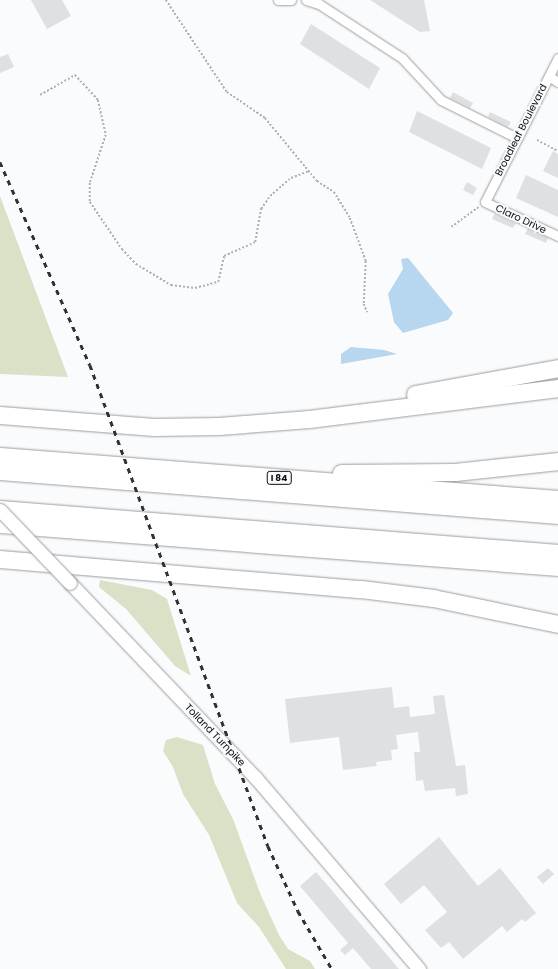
<!DOCTYPE html>
<style>
body{margin:0}
#map{position:relative;width:558px;height:969px;overflow:hidden;background:#fafbfd;font-family:Poppins,sans-serif}
div>[style]{position:absolute}
[style*='--x']{left:calc(var(--x)*1px);top:calc(var(--y)*1px);width:calc(var(--w)*1px);rotate:calc(var(--a)*1deg)}
.green>*{inset:0;background:#d9e2c7}
.water>*{inset:0;background:#b7d6ef}
.building>*{inset:0;background:#dfe0e2}
.path>*{height:1.5px;margin-top:-0.75px;transform-origin:0;background:repeating-linear-gradient(90deg,#afb0b1 0 2px,transparent 0 4px)}
.roads{filter:drop-shadow(0 0 1px #9c9d9f) drop-shadow(0 0 1px #9c9d9f)}
.minor>*{height:9px;margin:-4.5px;padding:0 4.5px;transform-origin:4.5px;border-radius:4.5px;background:#fff}
.secondary>*{height:13px;margin:-6.5px;padding:0 6.5px;transform-origin:6.5px;border-radius:6.5px;background:#fff}
.motorway>*{height:17px;margin:-8.5px;padding:0 8.5px;transform-origin:8.5px;border-radius:8.5px;background:#fff}
.rail>*{height:2.5px;margin-top:-1.25px;transform-origin:0;background:repeating-linear-gradient(90deg,#313133 0 5px,transparent 0 10px)}
.bridges{filter:drop-shadow(0 0 1px #9c9d9f) drop-shadow(0 0 1px #9c9d9f)}
.secondary-bridge>*{height:13px;margin:-6.5px;padding:0 6.5px;transform-origin:6.5px;border-radius:6.5px;background:#fff}
span{translate:-50% -50%;white-space:nowrap;text-align:center;line-height:1.15;-webkit-text-stroke:4px #fafbfd;paint-order:stroke}
.shield-label span{padding:1px 3px;background:#fafbfd;border:1px solid;border-radius:3px;-webkit-text-stroke-width:0}
.shield-label{font-size:9px;color:#0e0e0f;font-weight:700}
.street-label{font-size:10px;color:#0e0e0f}
</style>
<div id="map">
<div class="green">
<i style="clip-path:polygon(0 196px,68px 377px,0 374px)"></i>
<i style="clip-path:polygon(100px 580px,152px 590px,167px 599px,191px 676px,175px 666px,126px 609px,99px 587px)"></i>
<i style="clip-path:polygon(177px 737px,203px 745px,215px 784px,233px 819px,260px 893px,279px 935px,288px 949px,310px 961px,315px 969px,286px 969px,259px 927px,237px 903px,209px 835px,183px 794px,173px 767px,163px 751px,166px 740px)"></i>
</div>
<div class="water">
<i style="clip-path:polygon(408px 258px,453px 313px,448px 320px,403px 333px,394px 322px,388px 294px,403px 269px,401px 259px)"></i>
<i style="clip-path:polygon(351px 347px,384px 350px,397px 354px,341px 364px,341px 354px)"></i>
</div>
<div class="building">
<i style="clip-path:polygon(31px 0,62px 0,71px 16px,47px 29px)"></i>
<i style="clip-path:polygon(370px 0,424px 0,430px 31px,420px 32px)"></i>
<i style="clip-path:polygon(311px 24px,380px 68px,369px 89px,300px 44px)"></i>
<i style="clip-path:polygon(8px 54px,14px 67px,0 73px,0 57px)"></i>
<i style="clip-path:polygon(453px 92px,473px 103px,470px 108px,450px 98px)"></i>
<i style="clip-path:polygon(417px 111px,491px 148px,482px 169px,409px 132px)"></i>
<i style="clip-path:polygon(490px 112px,511px 122px,508px 127px,488px 117px)"></i>
<i style="clip-path:polygon(553px 151px,558px 154px,558px 178px,543px 171px)"></i>
<i style="clip-path:polygon(526px 175px,558px 190px,558px 217px,516px 198px)"></i>
<i style="clip-path:polygon(467px 182px,477px 188px,473px 195px,463px 190px)"></i>
<i style="clip-path:polygon(495px 213px,516px 223px,513px 228px,492px 219px)"></i>
<i style="clip-path:polygon(528px 228px,548px 238px,546px 243px,525px 234px)"></i>
<i style="clip-path:polygon(392px 687px,394px 708px,409px 706px,410px 717px,435px 714px,433px 696px,444px 695px,456px 766px,465px 765px,468px 794px,456px 796px,455px 788px,425px 791px,423px 780px,416px 781px,414px 752px,420px 752px,418px 732px,396px 735px,398px 749px,391px 750px,392px 760px,376px 762px,377px 766px,343px 770px,339px 737px,290px 743px,285px 699px)"></i>
<i style="clip-path:polygon(439px 837px,478px 886px,500px 868px,536px 913px,525px 922px,522px 919px,507px 932px,502px 926px,463px 959px,449px 942px,441px 948px,425px 930px,447px 912px,424px 885px,401px 904px,384px 884px)"></i>
<i style="clip-path:polygon(548px 868px,554px 874px,543px 884px,537px 877px)"></i>
<i style="clip-path:polygon(316px 872px,329px 887px,399px 969px,371px 969px,353px 948px,345px 955px,340px 950px,348px 943px,300px 886px)"></i>
</div>
<div class="path">
<i style="--x:166;--y:0;--w:110;--a:56.5"></i>
<i style="--x:227;--y:92;--w:46;--a:34.4"></i>
<i style="--x:265;--y:118;--w:82;--a:50.5"></i>
<i style="--x:317;--y:181;--w:20;--a:33"></i>
<i style="--x:334;--y:192;--w:31;--a:58"></i>
<i style="--x:350;--y:218;--w:46;--a:69.6"></i>
<i style="--x:366;--y:261;--w:43;--a:92.7"></i>
<i style="--x:364;--y:304;--w:9;--a:69"></i>
<i style="--x:40;--y:95;--w:40;--a:-29.7"></i>
<i style="--x:75;--y:75;--w:34;--a:47"></i>
<i style="--x:98;--y:100;--w:36;--a:77"></i>
<i style="--x:106;--y:135;--w:51;--a:108.4"></i>
<i style="--x:90;--y:183;--w:19;--a:90"></i>
<i style="--x:90;--y:202;--w:57;--a:55.8"></i>
<i style="--x:122;--y:249;--w:21;--a:47"></i>
<i style="--x:136;--y:264;--w:41;--a:31"></i>
<i style="--x:171;--y:285;--w:24;--a:7"></i>
<i style="--x:195;--y:288;--w:24;--a:-15"></i>
<i style="--x:218;--y:282;--w:27;--a:-77"></i>
<i style="--x:224;--y:256;--w:34;--a:-24"></i>
<i style="--x:255;--y:242;--w:34;--a:-80"></i>
<i style="--x:261;--y:209;--w:16;--a:-55"></i>
<i style="--x:270;--y:196;--w:28;--a:-41"></i>
<i style="--x:291;--y:178;--w:19;--a:-21"></i>
<i style="--x:537;--y:140;--w:24;--a:28"></i>
<i style="--x:451;--y:227;--w:34;--a:-36"></i>
</div>
<div class="roads">
<div class="minor">
<i style="--x:278;--y:0;--w:13;--a:0"></i>
<i style="--x:306;--y:0;--w:14;--a:17"></i>
<i style="--x:319;--y:4;--w:99;--a:33"></i>
<i style="--x:402;--y:58;--w:57;--a:47.1"></i>
<i style="--x:441;--y:100;--w:85;--a:26.6"></i>
<i style="--x:558;--y:58;--w:161;--a:116.9"></i>
<i style="--x:485;--y:202;--w:81;--a:25"></i>
<i style="--x:549;--y:76;--w:11;--a:34"></i>
</div>
<div class="secondary">
<i style="--x:70;--y:583;--w:268;--a:46.4"></i>
<i style="--x:255;--y:777;--w:253;--a:49.5"></i>
</div>
<div class="motorway">
<i style="--x:415;--y:394;--w:145;--a:-10.3"></i>
<i style="--x:0;--y:415;--w:154;--a:4.5"></i>
<i style="--x:154;--y:427;--w:65;--a:-0.9"></i>
<i style="--x:219;--y:426;--w:90;--a:-4.4"></i>
<i style="--x:309;--y:419;--w:251;--a:-7.1"></i>
<i style="--x:0;--y:456;--w:560;--a:4.41"></i>
<i style="--x:0;--y:471;--w:560;--a:4.51"></i>
<i style="--x:341;--y:473;--w:114;--a:-0.5"></i>
<i style="--x:455;--y:472;--w:104;--a:-6.1"></i>
<i style="--x:0;--y:509;--w:560;--a:4.51"></i>
<i style="--x:0;--y:524;--w:560;--a:4.41"></i>
<i style="--x:0;--y:559;--w:362;--a:4.8"></i>
<i style="--x:361;--y:589;--w:73;--a:7.1"></i>
<i style="--x:433;--y:598;--w:128;--a:11.7"></i>
</div>
</div>
<div class="rail">
<i style="--x:0;--y:162;--w:222;--a:66.1"></i>
<i style="--x:90;--y:365;--w:513;--a:69.69"></i>
<i style="--x:268;--y:846;--w:72;--a:65.2"></i>
<i style="--x:298;--y:911;--w:67;--a:59.6"></i>
</div>
<div class="bridges">
<div class="secondary-bridge">
<i style="--x:0;--y:510;--w:101;--a:46.2"></i>
</div>
</div>
<div class="shield-label">
<span style="left:279px;top:478px">I 84</span>
</div>
<div class="street-label">
<span style="left:521px;top:130px;rotate:-63deg">Broadleaf Boulevard</span>
<span style="left:521px;top:219px;rotate:25deg">Claro Drive</span>
<span style="left:215px;top:735px;rotate:46deg">Tolland Turnpike</span>
</div>
</div>
